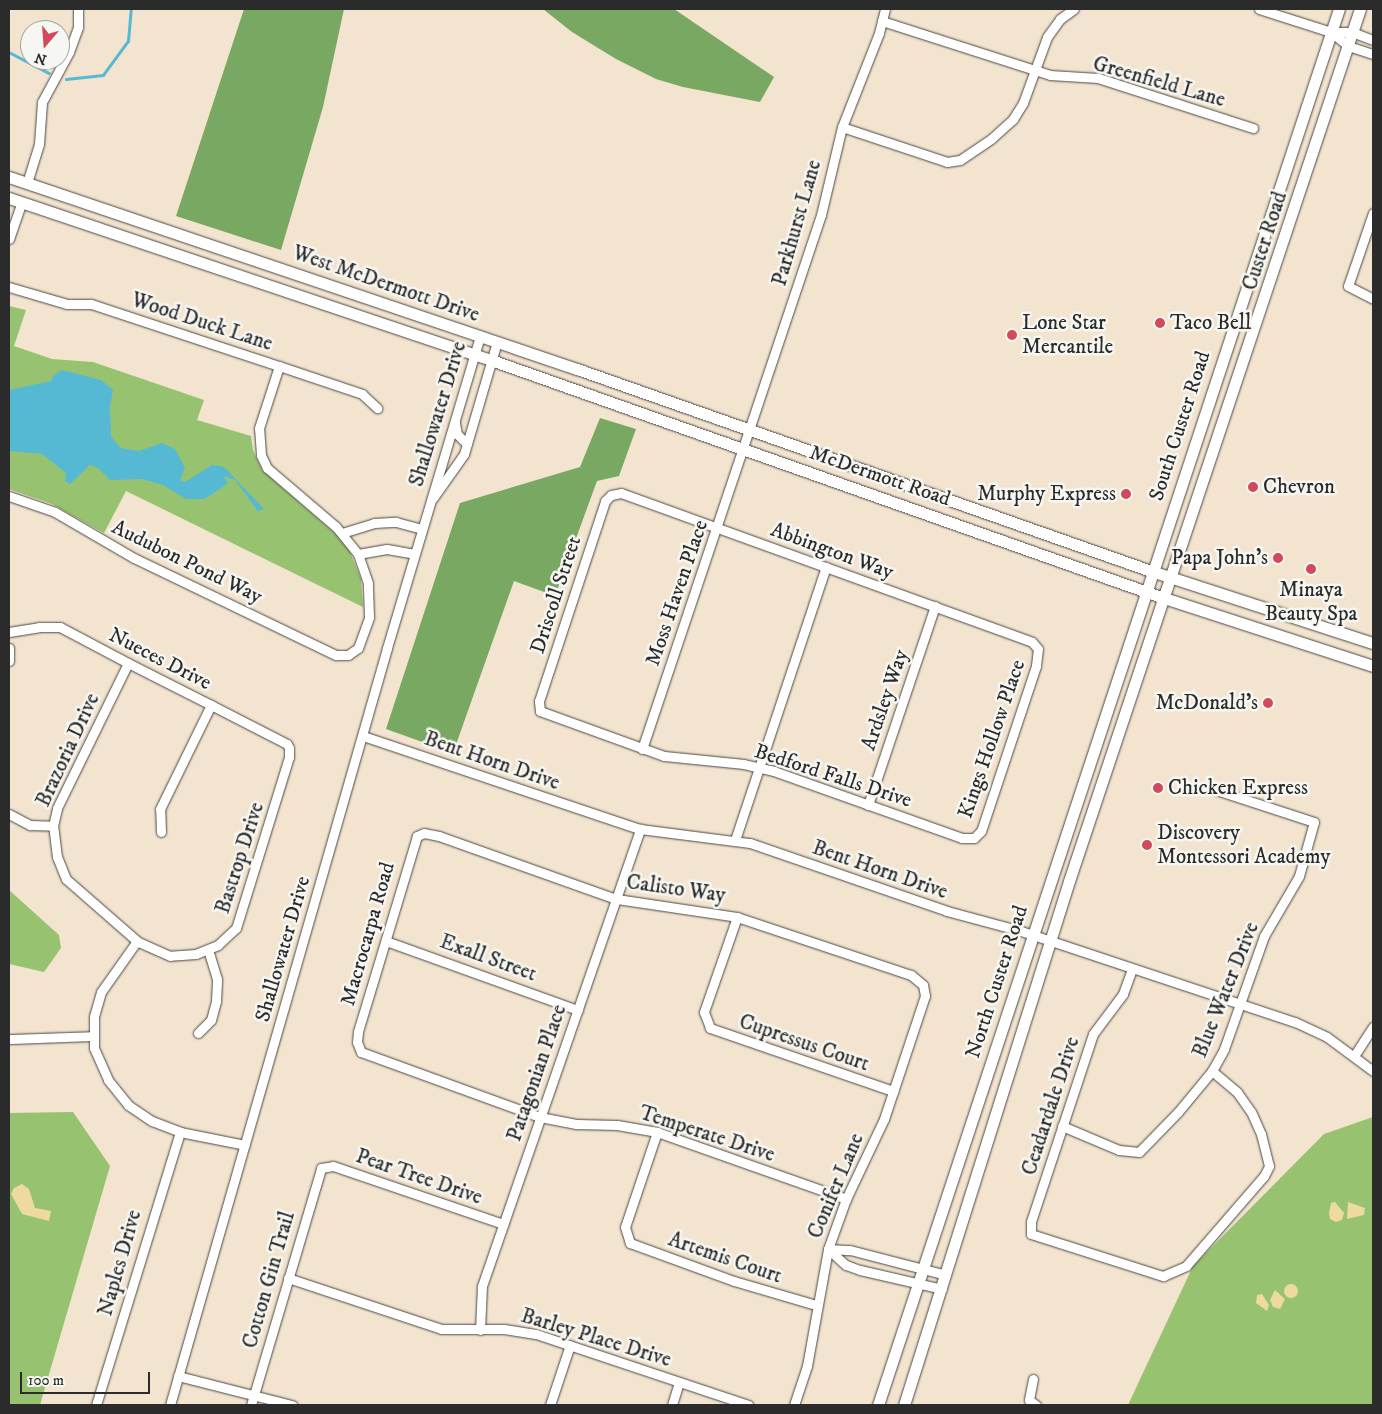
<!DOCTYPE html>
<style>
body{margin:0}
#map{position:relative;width:1382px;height:1414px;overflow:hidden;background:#f3e4cf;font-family:"IM FELL DW Pica",serif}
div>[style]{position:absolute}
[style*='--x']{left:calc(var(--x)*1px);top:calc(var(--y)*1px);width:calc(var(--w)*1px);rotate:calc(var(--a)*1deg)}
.green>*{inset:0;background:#97c26f}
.forest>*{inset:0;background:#79a862}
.sand>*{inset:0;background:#eeda9e}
.round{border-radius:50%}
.water>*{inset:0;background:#55b9d3}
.stream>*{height:2.5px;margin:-1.25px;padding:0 1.25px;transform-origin:1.25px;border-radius:1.25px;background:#55b9d3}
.roads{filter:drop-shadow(0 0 1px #494744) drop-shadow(0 0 1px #494744)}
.minor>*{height:9px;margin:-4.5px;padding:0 4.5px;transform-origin:4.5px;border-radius:4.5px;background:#fff}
.major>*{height:11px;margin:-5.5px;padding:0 5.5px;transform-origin:5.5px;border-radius:5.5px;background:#fff}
.dots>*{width:14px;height:14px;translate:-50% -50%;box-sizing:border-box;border:2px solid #f6f6f2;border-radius:50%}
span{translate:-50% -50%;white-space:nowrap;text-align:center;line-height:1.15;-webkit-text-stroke:5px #f6f6f2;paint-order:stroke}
.street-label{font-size:21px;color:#2b2b2b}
.poi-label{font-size:21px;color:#2b2b2b}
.left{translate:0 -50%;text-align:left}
.right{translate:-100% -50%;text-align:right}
.frame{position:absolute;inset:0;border:10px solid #2b2b2b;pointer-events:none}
.north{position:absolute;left:20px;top:20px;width:50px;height:50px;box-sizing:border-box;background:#f6f6f2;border:1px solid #a5a5a2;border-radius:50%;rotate:198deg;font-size:14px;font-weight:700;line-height:20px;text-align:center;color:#2b2b2b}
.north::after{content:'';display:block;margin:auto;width:18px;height:22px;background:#d1495b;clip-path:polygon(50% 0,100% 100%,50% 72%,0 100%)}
.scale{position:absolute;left:20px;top:1372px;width:130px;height:22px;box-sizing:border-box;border:2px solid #2b2b2b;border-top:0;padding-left:6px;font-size:15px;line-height:18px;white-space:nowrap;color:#2b2b2b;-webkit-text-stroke:4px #f6f6f2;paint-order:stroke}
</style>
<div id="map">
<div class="green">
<i style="clip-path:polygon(9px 306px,26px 310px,14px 346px,52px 359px,93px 362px,204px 400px,197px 420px,251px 436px,253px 450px,262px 470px,338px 536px,350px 552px,361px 579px,363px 607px,126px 491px,104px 533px,52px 504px,9px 489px)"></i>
<i style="clip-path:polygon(9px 890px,59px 935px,61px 948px,44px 972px,9px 964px)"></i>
<i style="clip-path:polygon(73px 1112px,110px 1166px,40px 1405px,9px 1405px,9px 1113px)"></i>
<i style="clip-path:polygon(1373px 1117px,1373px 1405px,1128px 1405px,1193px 1266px,1324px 1134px)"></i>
</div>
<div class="forest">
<i style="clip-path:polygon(244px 9px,344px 9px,323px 107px,281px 250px,176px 216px)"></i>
<i style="clip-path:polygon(543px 9px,674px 9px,774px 77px,760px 102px,683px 87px,656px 79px,616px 59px,572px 32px)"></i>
<i style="clip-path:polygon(600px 418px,636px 429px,619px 476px,597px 481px,555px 596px,514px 581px,453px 753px,386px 729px,460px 503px,580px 467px)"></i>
</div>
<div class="sand">
<i style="clip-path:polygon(22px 1184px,29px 1189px,35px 1208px,51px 1211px,49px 1221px,22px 1214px,11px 1194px,14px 1188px)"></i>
<i style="clip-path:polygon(1335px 1202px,1344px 1213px,1342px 1220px,1336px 1222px,1330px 1219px,1329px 1213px,1331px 1203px)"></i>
<i style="clip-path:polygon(1348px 1202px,1365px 1208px,1364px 1215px,1347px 1219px)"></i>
<i class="round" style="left:1284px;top:1284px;width:14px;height:14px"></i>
<i style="clip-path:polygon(1275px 1290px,1285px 1299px,1280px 1309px,1273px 1307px,1270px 1300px)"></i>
<i style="clip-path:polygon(1262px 1294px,1269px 1305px,1267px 1311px,1256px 1303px,1257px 1295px)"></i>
</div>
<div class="water">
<i style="clip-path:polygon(62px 370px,101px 380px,113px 390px,110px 407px,111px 437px,121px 448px,139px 451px,162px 443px,175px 449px,185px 468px,180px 480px,185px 482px,212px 465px,224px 467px,264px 509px,258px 511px,235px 480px,223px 476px,228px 483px,217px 491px,204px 499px,186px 499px,163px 485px,142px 479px,110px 480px,98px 468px,90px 465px,70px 484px,65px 481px,66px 473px,42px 454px,9px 451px,9px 390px,51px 381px,53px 376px)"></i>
</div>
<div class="stream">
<i style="--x:9;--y:52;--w:45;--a:27.7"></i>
<i style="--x:66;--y:79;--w:37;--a:-6"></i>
<i style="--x:103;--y:75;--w:42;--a:-53.7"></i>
<i style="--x:128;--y:41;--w:32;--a:-85"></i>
</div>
<div class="roads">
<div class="minor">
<i style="--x:1259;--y:9;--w:76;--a:17.7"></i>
<i style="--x:1331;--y:32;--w:21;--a:0"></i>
<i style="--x:1352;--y:32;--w:22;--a:21"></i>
<i style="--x:882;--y:21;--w:176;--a:17.8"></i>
<i style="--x:1050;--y:75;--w:48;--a:3.6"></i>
<i style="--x:1098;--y:78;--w:163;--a:17.9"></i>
<i style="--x:1331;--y:32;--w:22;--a:39"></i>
<i style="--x:1348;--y:46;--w:26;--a:18"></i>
<i style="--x:842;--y:127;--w:111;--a:18.4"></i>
<i style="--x:947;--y:162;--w:13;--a:-9"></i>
<i style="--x:960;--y:160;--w:37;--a:-34"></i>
<i style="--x:991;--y:139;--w:30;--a:-42"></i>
<i style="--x:1013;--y:119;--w:19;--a:-58"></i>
<i style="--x:1023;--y:103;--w:70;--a:-70"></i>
<i style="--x:1047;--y:37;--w:22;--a:-54"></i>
<i style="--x:1060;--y:19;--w:17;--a:-36"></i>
<i style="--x:27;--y:183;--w:41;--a:-72.9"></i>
<i style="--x:39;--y:144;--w:42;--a:-85.9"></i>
<i style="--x:42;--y:102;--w:57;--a:-61.6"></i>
<i style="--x:69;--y:52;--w:27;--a:-70"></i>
<i style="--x:78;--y:27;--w:18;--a:-90"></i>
<i style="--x:1373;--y:213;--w:77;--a:108.9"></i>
<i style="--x:1348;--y:286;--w:28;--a:27"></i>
<i style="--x:9;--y:239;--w:39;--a:-71"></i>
<i style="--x:9;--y:287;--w:60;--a:16.3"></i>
<i style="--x:67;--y:304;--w:24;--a:0"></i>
<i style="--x:91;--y:304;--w:198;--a:18.3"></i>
<i style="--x:279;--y:366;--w:88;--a:18.6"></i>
<i style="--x:362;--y:394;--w:21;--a:43"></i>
<i style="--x:455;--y:423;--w:11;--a:80"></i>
<i style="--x:457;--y:434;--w:14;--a:45"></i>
<i style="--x:621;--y:493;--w:437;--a:19.9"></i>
<i style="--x:1032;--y:642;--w:9;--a:49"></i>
<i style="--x:1038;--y:649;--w:17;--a:97"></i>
<i style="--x:1036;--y:666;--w:174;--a:108.4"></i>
<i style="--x:981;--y:831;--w:10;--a:135"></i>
<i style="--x:974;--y:838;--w:12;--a:180"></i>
<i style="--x:962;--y:838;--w:200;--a:-160.4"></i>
<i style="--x:774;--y:771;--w:31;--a:-167"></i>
<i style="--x:744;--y:764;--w:80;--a:-174.3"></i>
<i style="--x:664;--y:756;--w:132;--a:-160.1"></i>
<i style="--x:540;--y:711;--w:10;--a:-96"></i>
<i style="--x:539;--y:701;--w:211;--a:-71.7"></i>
<i style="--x:605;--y:501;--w:8;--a:-45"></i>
<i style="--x:611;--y:495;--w:10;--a:-11"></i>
<i style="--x:9;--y:496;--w:49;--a:19.2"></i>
<i style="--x:55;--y:512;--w:91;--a:30.2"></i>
<i style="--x:134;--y:558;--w:224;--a:25.7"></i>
<i style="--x:336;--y:655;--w:12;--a:0"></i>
<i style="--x:348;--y:655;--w:12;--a:-35"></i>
<i style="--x:358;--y:648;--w:33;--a:-70"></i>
<i style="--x:369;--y:617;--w:34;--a:-92"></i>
<i style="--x:368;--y:583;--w:31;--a:-109"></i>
<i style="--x:358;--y:554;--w:36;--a:-129"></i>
<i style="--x:335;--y:526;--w:89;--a:-139.5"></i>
<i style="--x:267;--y:468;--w:14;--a:-115"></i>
<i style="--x:261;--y:455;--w:27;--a:-94"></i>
<i style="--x:259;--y:428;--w:65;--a:-72.1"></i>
<i style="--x:433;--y:498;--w:54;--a:-54.8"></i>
<i style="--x:464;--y:454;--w:117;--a:-73.6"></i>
<i style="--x:342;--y:533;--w:34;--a:-17"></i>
<i style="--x:374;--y:523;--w:22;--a:-3"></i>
<i style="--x:396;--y:522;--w:27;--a:15"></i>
<i style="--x:358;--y:554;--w:29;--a:-10"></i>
<i style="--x:387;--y:549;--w:28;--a:10"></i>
<i style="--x:9;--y:632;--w:30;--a:-9"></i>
<i style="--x:39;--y:627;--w:21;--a:0"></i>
<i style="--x:60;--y:627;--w:77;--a:27.9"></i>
<i style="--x:128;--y:663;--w:93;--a:26.8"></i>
<i style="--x:211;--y:705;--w:85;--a:27.2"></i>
<i style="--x:287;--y:744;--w:4;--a:63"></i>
<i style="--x:289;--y:748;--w:9;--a:90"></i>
<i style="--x:289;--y:757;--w:179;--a:107.2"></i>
<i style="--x:236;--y:928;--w:25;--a:137"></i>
<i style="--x:218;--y:945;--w:24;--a:158"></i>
<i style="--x:196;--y:954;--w:26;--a:176"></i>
<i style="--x:170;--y:956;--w:36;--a:-156"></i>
<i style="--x:137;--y:941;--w:94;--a:-138.9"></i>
<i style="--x:66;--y:879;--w:24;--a:-112"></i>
<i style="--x:57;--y:857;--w:31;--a:-97"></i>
<i style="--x:53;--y:826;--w:18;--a:-77"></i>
<i style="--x:57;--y:808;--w:161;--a:-63.9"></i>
<i style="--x:9;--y:648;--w:13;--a:90"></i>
<i style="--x:363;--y:736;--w:292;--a:18.6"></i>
<i style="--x:640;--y:829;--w:111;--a:7.3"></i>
<i style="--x:750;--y:843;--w:208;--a:19"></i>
<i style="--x:947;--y:911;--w:77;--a:15.1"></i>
<i style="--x:1021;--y:931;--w:289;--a:18.4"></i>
<i style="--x:1295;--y:1022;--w:35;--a:25"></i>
<i style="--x:1327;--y:1037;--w:57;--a:36.5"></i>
<i style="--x:642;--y:749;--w:563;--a:-71.47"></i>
<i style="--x:821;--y:215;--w:90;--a:-76.6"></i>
<i style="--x:842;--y:127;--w:101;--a:-68.5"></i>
<i style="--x:879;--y:33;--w:25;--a:-76"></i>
<i style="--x:868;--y:805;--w:210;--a:-71.4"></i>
<i style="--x:9;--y:814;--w:24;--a:28"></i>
<i style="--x:30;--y:825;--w:23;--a:2"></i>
<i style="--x:161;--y:832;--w:23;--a:-92"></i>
<i style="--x:160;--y:809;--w:116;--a:-63.9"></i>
<i style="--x:735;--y:840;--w:288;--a:-71.6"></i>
<i style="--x:737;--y:917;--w:101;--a:109.2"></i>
<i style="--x:704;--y:1012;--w:17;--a:69"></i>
<i style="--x:710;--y:1028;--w:194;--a:19"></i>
<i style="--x:137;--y:941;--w:62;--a:125.2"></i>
<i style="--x:101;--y:992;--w:26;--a:106"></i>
<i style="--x:94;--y:1017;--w:31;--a:90"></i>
<i style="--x:94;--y:1048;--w:35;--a:66"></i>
<i style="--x:108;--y:1080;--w:32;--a:51"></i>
<i style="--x:128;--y:1105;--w:29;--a:34"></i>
<i style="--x:152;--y:1121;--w:30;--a:21"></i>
<i style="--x:180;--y:1132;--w:66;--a:11.3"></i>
<i style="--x:386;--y:941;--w:204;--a:19.8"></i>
<i style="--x:1132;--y:969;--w:27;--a:110"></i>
<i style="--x:1123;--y:994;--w:50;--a:126.9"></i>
<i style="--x:1093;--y:1034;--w:198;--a:108.3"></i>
<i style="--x:1031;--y:1222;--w:12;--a:90"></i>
<i style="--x:1031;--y:1234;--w:139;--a:17.7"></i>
<i style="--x:1163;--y:1276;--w:25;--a:-23"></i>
<i style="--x:1186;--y:1266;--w:119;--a:-49.1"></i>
<i style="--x:1264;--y:1176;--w:11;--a:-63"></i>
<i style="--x:1269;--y:1166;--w:33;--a:-104"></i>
<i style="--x:1261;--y:1134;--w:24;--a:-114"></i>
<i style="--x:1251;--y:1112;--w:24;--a:-125"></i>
<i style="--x:1237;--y:1092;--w:33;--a:-140"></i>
<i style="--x:198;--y:1033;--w:18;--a:-45"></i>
<i style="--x:211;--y:1020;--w:20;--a:-75"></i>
<i style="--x:216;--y:1001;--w:22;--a:-87"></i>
<i style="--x:217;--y:979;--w:31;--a:-107"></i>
<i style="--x:9;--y:1039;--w:85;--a:-2"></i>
<i style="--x:1354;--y:1056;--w:35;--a:-57"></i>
<i style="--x:1062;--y:1126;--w:62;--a:22.8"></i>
<i style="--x:1119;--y:1150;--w:20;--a:6"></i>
<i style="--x:1139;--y:1152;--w:56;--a:-45.7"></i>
<i style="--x:1178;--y:1112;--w:53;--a:-50.3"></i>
<i style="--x:1212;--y:1071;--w:25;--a:-61"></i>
<i style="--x:1224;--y:1049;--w:120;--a:-70.5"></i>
<i style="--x:1264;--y:936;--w:69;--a:-59.7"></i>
<i style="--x:1299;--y:876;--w:56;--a:-74.5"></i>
<i style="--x:1314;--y:822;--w:103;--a:-161.9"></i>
<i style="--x:657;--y:1132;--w:100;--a:108.6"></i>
<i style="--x:625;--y:1227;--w:17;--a:73"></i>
<i style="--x:630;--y:1243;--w:111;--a:20.1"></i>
<i style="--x:734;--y:1281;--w:85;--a:16.3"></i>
<i style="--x:828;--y:1249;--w:24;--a:42"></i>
<i style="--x:846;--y:1265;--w:15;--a:20"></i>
<i style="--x:860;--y:1270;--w:84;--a:13"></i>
<i style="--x:828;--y:1249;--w:22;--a:3"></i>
<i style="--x:850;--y:1250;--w:99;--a:14.6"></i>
<i style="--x:288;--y:1278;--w:161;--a:18.4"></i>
<i style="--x:441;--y:1329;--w:63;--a:0"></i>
<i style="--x:504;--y:1329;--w:32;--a:9"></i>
<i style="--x:536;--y:1334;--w:224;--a:18.5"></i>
<i style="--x:480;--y:1330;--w:44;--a:-87.4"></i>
<i style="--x:482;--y:1286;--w:484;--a:-70.9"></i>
<i style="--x:178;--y:1376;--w:118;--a:14.3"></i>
<i style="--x:1033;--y:1379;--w:21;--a:101"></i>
<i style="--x:1029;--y:1400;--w:9;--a:36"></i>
<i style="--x:96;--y:1405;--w:286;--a:-72.9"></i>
<i style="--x:170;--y:1405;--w:787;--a:-74"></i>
<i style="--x:387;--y:648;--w:326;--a:-73.4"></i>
<i style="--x:251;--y:1405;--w:247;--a:-73.5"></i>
<i style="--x:321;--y:1168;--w:12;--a:-9"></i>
<i style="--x:333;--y:1166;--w:180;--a:18.8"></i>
<i style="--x:550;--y:1405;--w:63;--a:-71.6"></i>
<i style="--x:672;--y:1405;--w:24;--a:-73"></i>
<i style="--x:794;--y:1405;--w:41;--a:-71.6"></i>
<i style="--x:807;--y:1366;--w:119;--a:-79.8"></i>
<i style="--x:828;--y:1249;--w:53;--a:-70.2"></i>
<i style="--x:846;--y:1199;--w:89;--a:-64.6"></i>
<i style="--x:884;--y:1119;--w:130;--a:-71.6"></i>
<i style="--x:925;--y:996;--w:11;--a:-100"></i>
<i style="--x:923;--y:985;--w:16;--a:-140"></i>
<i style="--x:911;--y:975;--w:183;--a:-161.6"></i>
<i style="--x:737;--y:917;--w:122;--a:-171.5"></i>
<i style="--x:616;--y:899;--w:188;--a:-160.4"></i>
<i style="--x:439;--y:836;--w:15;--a:-169"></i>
<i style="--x:424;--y:833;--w:8;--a:157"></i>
<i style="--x:417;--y:836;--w:205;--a:106.8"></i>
<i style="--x:358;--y:1032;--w:10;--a:96"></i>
<i style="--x:357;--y:1042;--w:11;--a:68"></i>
<i style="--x:361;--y:1052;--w:190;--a:20"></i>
<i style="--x:540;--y:1117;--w:38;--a:11"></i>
<i style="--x:577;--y:1124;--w:40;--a:1.4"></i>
<i style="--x:617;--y:1125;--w:41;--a:9.9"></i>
<i style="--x:657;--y:1132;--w:201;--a:19.5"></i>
</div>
<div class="major">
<i style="--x:9;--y:177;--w:600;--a:18.68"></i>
<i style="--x:577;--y:369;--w:609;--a:19.39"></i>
<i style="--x:1151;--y:571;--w:233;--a:18"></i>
<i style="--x:9;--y:198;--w:508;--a:18.58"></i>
<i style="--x:491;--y:360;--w:714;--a:19.48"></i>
<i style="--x:1164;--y:598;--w:220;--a:18"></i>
<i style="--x:878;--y:1405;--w:1470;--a:-71.73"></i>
<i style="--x:904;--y:1405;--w:549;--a:-72.52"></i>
<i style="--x:1069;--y:881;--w:919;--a:-71.55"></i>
</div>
</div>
<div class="dots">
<i style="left:1160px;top:323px;background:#d1495b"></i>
<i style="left:1012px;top:335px;background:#d1495b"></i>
<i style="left:1253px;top:487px;background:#d1495b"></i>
<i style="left:1126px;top:494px;background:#d1495b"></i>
<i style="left:1278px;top:558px;background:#d1495b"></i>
<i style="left:1311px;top:569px;background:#d1495b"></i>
<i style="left:1268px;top:703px;background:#d1495b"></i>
<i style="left:1158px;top:788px;background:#d1495b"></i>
<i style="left:1147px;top:845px;background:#d1495b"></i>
</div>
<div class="street-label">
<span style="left:1159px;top:82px;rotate:16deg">Greenfield Lane</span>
<span style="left:797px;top:223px;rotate:-74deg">Parkhurst Lane</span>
<span style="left:1265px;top:241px;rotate:-72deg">Custer Road</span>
<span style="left:386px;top:284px;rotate:19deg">West McDermott Drive</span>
<span style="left:202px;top:322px;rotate:18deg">Wood Duck Lane</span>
<span style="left:438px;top:414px;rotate:-73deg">Shallowater Drive</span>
<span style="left:1180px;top:426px;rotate:-72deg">South Custer Road</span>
<span style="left:880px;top:476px;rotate:19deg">McDermott Road</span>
<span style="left:832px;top:551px;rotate:20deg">Abbington Way</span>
<span style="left:187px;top:562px;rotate:26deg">Audubon Pond Way</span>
<span style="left:677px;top:593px;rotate:-71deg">Moss Haven Place</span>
<span style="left:556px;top:595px;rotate:-72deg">Driscoll Street</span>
<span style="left:160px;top:659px;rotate:27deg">Nueces Drive</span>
<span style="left:885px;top:700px;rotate:-71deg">Ardsley Way</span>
<span style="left:992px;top:739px;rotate:-71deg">Kings Hollow Place</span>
<span style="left:68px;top:750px;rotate:-65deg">Brazoria Drive</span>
<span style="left:492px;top:761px;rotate:19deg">Bent Horn Drive</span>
<span style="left:833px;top:776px;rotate:18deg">Bedford Falls Drive</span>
<span style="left:240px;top:858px;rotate:-72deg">Bastrop Drive</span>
<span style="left:880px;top:870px;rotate:19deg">Bent Horn Drive</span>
<span style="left:676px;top:889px;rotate:8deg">Calisto Way</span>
<span style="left:368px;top:934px;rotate:-74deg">Macrocarpa Road</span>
<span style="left:283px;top:949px;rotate:-74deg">Shallowater Drive</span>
<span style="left:488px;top:958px;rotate:20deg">Exall Street</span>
<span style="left:997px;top:982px;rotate:-72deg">North Custer Road</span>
<span style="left:1226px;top:990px;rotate:-68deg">Blue Water Drive</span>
<span style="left:804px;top:1043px;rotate:19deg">Cupressus Court</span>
<span style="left:537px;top:1073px;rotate:-71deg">Patagonian Place</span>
<span style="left:1051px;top:1106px;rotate:-72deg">Ceadardale Drive</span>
<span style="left:707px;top:1134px;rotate:18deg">Temperate Drive</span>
<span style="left:419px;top:1177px;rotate:19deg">Pear Tree Drive</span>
<span style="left:836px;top:1186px;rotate:-67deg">Conifer Lane</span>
<span style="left:725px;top:1258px;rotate:19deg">Artemis Court</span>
<span style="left:120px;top:1263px;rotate:-74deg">Naples Drive</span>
<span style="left:269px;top:1280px;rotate:-74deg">Cotton Gin Trail</span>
<span style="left:596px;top:1338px;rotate:17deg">Barley Place Drive</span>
</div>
<div class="poi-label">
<span class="left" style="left:1022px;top:335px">Lone Star<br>Mercantile</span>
<span class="left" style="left:1170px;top:323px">Taco Bell</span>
<span class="left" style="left:1263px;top:487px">Chevron</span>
<span class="right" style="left:1116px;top:494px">Murphy Express</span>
<span class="right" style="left:1268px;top:558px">Papa John's</span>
<span style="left:1311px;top:602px">Minaya<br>Beauty Spa</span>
<span class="right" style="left:1258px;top:703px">McDonald's</span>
<span class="left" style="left:1168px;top:788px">Chicken Express</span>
<span class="left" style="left:1157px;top:845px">Discovery<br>Montessori Academy</span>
</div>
<div class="frame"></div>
<div class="north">N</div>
<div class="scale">100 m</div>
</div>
